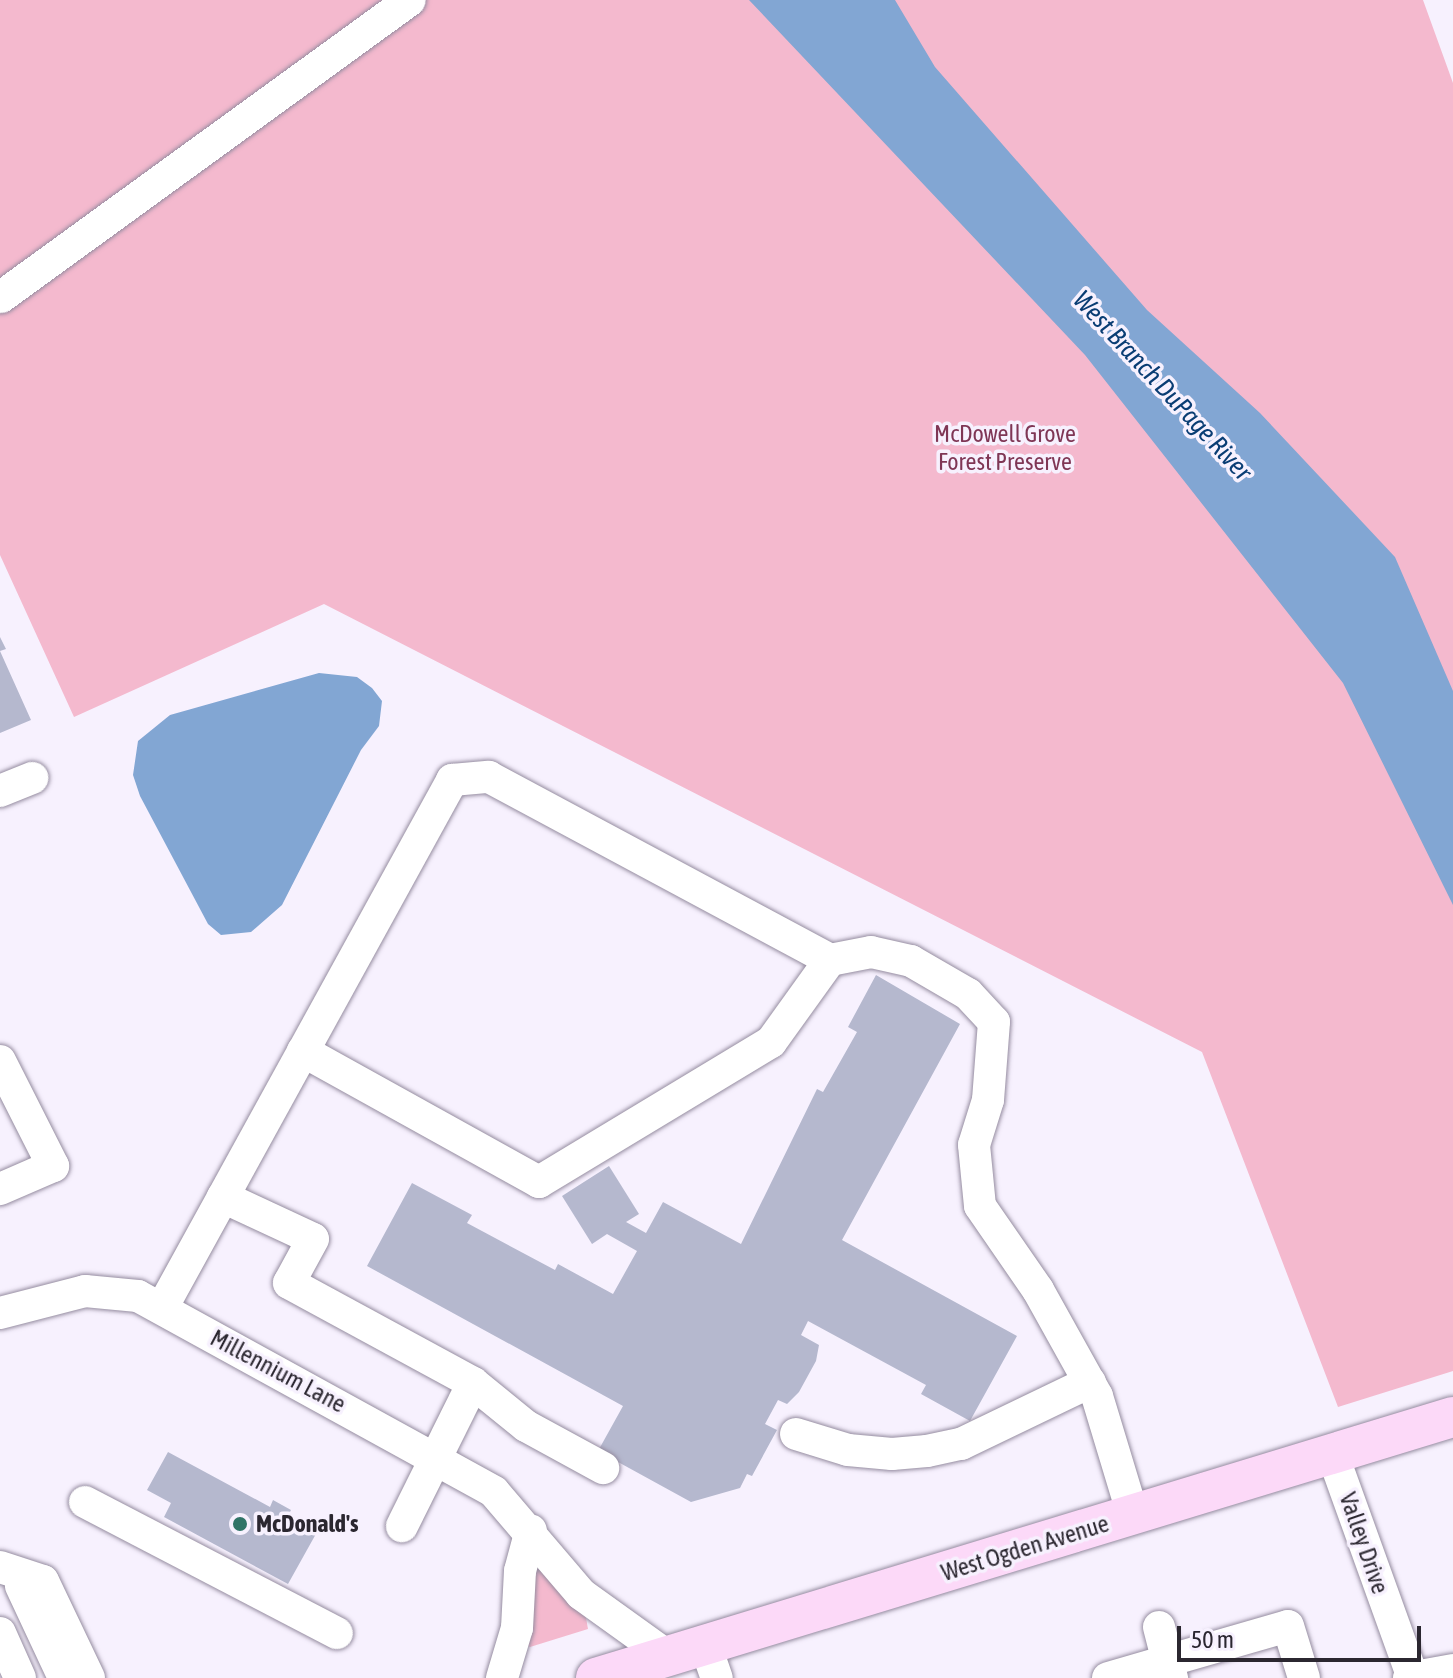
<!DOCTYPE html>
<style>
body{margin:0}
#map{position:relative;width:1453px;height:1678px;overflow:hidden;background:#f7f1fe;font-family:"Asap Condensed",sans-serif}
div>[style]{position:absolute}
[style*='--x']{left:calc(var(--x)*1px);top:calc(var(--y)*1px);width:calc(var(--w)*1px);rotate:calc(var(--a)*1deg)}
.green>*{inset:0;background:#f4b9ce}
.water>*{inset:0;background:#82a6d3}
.building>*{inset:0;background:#b5b8ce}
.roads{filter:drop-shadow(0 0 2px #958ca0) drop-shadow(0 0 2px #958ca0)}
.minor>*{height:32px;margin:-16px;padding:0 16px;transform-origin:16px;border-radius:16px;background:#fff}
.major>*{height:40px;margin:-20px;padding:0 20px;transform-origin:20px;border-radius:20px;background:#fcd9f8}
.dots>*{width:22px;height:22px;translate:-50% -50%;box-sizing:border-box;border:4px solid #f7f1fe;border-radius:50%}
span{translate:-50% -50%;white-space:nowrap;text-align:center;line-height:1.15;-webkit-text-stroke:7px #f7f1fe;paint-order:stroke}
.park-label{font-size:24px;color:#7f3655}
.street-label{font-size:24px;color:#2b2730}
.poi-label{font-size:24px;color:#2b2730;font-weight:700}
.left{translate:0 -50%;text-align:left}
.water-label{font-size:26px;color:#0a3d74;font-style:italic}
.scale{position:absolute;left:1177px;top:1626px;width:244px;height:36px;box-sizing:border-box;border:4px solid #2b2730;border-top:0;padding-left:10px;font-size:24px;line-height:28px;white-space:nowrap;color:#2b2730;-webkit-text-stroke:6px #f7f1fe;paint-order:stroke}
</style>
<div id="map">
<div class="green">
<i style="clip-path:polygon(0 0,1423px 0,1453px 83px,1453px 1371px,1338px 1407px,1202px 1052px,324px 604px,74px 717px,0 555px)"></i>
<i style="clip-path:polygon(528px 1554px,586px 1618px,588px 1629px,530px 1647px,524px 1644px)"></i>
</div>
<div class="water">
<i style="clip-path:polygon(749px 0,895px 0,935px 67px,1147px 310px,1260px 413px,1395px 557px,1453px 691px,1453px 905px,1343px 683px,1085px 355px)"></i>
<i style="clip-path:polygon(319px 673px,357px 677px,372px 688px,382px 701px,379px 726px,361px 750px,282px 905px,251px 932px,221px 935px,208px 924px,140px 796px,133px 775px,138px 741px,170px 715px)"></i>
</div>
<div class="building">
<i style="clip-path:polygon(0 637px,6px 649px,0 651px,31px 720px,0 733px)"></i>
<i style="clip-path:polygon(876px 975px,960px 1024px,842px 1240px,1017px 1336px,970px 1421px,921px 1394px,926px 1385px,808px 1321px,801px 1335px,819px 1345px,816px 1361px,799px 1392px,787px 1404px,778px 1400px,765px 1424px,777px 1430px,752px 1476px,747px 1474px,740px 1488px,691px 1502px,598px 1451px,623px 1406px,367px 1266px,412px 1183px,472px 1215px,467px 1223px,555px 1270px,558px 1264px,613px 1294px,637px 1251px,607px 1234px,592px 1244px,562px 1196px,609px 1166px,639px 1214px,626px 1222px,646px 1233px,663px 1202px,741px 1244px,817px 1089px,823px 1092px,857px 1032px,848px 1027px)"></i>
<i style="clip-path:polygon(168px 1452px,270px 1507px,273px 1500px,291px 1510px,288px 1516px,317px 1532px,288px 1584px,164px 1517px,171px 1503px,147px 1490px)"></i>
</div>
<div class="roads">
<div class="minor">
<i style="--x:1;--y:297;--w:505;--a:-35.99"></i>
<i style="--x:0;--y:791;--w:35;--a:-22"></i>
<i style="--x:830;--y:960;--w:42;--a:-11"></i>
<i style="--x:871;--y:952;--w:41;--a:12.7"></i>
<i style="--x:911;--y:961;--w:66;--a:30.1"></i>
<i style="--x:968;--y:994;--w:38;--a:47"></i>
<i style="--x:994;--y:1022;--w:78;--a:94.4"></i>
<i style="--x:988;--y:1100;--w:47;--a:107.3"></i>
<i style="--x:974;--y:1145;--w:61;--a:84.4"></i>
<i style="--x:980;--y:1206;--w:102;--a:55.4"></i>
<i style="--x:1038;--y:1290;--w:121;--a:60.9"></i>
<i style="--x:1097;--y:1396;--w:124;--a:73.2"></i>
<i style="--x:0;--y:1061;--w:118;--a:63.2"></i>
<i style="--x:53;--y:1166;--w:58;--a:156.5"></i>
<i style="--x:223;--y:1197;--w:476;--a:-61.2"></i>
<i style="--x:452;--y:780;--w:37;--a:-5"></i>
<i style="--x:489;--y:777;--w:387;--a:28.2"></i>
<i style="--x:830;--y:960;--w:101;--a:125.7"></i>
<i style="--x:771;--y:1042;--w:271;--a:148.9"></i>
<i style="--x:539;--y:1182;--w:270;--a:-151"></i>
<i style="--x:162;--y:1308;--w:127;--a:-61.2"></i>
<i style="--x:223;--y:1197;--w:99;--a:25"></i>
<i style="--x:313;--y:1239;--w:50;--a:118.6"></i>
<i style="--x:289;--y:1283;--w:209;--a:28.5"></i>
<i style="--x:473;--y:1383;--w:160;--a:116.4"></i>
<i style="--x:0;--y:1313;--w:88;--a:-14.5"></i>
<i style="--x:85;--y:1291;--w:53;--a:5.4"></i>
<i style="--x:138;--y:1296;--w:406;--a:28.8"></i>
<i style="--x:494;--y:1492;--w:134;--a:49.5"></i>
<i style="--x:581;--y:1594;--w:105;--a:35.7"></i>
<i style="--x:473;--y:1383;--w:68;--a:39.1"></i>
<i style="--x:526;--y:1426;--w:88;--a:28.6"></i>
<i style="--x:796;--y:1434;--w:54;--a:17.1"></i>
<i style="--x:848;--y:1450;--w:44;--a:5.2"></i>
<i style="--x:892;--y:1454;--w:35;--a:-5"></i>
<i style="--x:927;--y:1451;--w:35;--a:-12"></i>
<i style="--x:961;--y:1444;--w:143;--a:-25.7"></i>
<i style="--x:1332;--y:1453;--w:239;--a:70.2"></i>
<i style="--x:85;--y:1502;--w:284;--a:27.5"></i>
<i style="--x:0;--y:1567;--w:45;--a:18"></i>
<i style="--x:43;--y:1581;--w:107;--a:64.6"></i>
<i style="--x:21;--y:1586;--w:102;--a:64.9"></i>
<i style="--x:1159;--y:1627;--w:53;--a:75.7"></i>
<i style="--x:0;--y:1633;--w:49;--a:66"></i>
<i style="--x:705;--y:1644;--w:36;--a:71"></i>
<i style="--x:502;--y:1678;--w:52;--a:-73.3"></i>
<i style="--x:517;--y:1628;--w:57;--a:-87"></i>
<i style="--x:520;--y:1571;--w:42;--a:-75"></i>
<i style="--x:1108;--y:1678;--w:187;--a:-16.1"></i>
<i style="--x:1288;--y:1626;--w:54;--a:72.9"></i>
<i style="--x:1409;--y:1678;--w:45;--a:-10.3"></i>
</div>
<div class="major">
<i style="--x:596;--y:1678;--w:896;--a:-16.94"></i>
</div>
</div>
<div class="dots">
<i style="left:240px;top:1524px;background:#307467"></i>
</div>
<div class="park-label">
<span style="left:1005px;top:448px">McDowell Grove<br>Forest Preserve</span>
</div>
<div class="street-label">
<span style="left:278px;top:1371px;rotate:28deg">Millennium Lane</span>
<span style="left:1364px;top:1543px;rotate:71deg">Valley Drive</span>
<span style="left:1025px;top:1548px;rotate:-17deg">West Ogden Avenue</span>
</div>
<div class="poi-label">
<span class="left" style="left:256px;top:1524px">McDonald's</span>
</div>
<div class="water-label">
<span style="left:1162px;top:386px;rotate:47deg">West Branch DuPage River</span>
</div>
<div class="scale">50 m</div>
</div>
